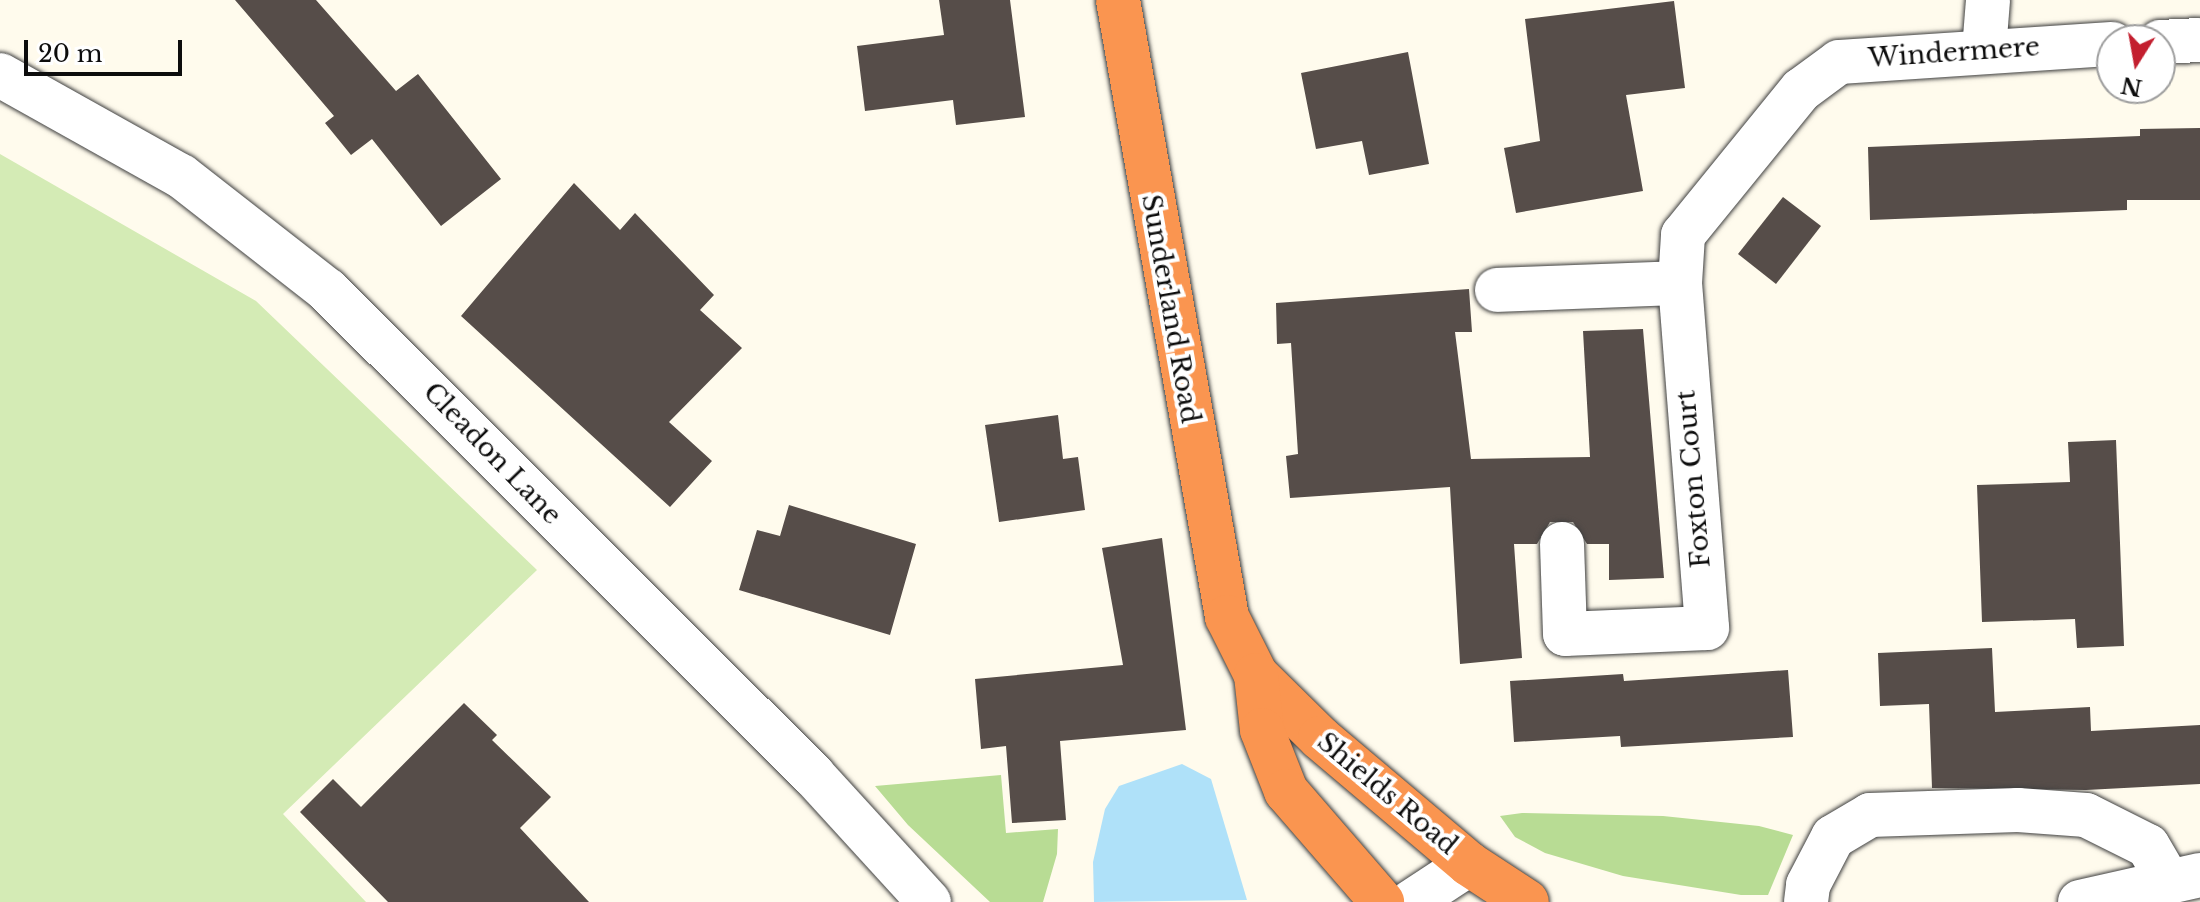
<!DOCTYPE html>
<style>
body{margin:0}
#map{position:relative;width:2200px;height:902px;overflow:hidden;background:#fffbed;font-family:"Libre Baskerville",serif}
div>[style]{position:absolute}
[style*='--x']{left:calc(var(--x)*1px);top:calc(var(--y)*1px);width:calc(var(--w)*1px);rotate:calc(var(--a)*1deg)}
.green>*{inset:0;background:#d4ebb5}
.forest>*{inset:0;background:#b8dc94}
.water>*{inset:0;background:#afe1f9}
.building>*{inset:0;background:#564d49}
.roads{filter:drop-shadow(0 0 2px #404040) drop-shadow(0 0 2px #404040)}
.minor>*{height:44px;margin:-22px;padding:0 22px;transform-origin:22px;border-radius:22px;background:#fff}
.highway>*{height:44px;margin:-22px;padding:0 22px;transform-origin:22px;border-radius:22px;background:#fa9550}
span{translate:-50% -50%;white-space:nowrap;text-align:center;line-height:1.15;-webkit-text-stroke:8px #fff;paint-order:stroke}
.street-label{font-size:26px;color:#0d0d0d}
.north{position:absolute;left:2096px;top:24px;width:80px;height:80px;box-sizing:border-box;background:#fff;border:2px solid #9e9e9e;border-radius:50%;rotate:191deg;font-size:22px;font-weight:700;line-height:32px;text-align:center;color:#0d0d0d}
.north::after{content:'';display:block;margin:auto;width:28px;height:36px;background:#c31f2f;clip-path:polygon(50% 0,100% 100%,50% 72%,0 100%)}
.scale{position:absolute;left:24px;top:40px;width:158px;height:36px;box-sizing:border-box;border:4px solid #0d0d0d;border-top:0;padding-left:10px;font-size:24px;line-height:28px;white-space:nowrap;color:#0d0d0d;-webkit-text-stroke:6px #fff;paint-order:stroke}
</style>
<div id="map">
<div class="green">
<i style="clip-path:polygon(0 154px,256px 301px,537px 570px,283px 814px,366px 902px,0 902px)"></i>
</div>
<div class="forest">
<i style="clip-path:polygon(1001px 775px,1006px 833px,1058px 829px,1057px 854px,1043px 902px,990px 902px,908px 825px,875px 786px)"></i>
<i style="clip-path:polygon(1522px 813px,1663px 816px,1759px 826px,1793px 835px,1768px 895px,1741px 895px,1623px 876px,1545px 853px,1515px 837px,1500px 816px)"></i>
</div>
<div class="water">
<i style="clip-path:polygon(1182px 764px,1211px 779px,1247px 900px,1094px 902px,1093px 862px,1105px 809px,1119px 786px)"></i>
</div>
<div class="building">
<i style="clip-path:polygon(235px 0,316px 0,396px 91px,418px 74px,501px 179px,441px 226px,372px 139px,351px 155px,325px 123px,334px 116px)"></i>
<i style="clip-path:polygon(939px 0,1010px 0,1025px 117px,956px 125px,953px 100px,865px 111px,857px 46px,944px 35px)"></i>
<i style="clip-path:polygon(1674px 1px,1685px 88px,1626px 95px,1643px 191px,1516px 213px,1504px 148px,1540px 141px,1525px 19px)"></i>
<i style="clip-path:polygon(1408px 52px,1429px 164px,1369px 175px,1362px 141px,1316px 149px,1301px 73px)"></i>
<i style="clip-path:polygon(2200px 128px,2200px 200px,2127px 200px,2127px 210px,1870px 220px,1868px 147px,2140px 136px,2140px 129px)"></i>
<i style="clip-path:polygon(574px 183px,620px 230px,635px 213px,714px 295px,700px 310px,742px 348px,669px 422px,712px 461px,670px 507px,461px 316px)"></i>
<i style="clip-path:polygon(1783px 197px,1821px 226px,1776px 284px,1738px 254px)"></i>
<i style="clip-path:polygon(1469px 289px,1472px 332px,1455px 332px,1471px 459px,1590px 457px,1583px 331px,1643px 329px,1664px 578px,1609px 580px,1609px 544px,1587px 544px,1573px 522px,1550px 522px,1537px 544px,1514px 544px,1522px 658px,1460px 664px,1450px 487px,1290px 498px,1286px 456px,1298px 454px,1291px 343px,1277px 344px,1276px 303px)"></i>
<i style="clip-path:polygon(1058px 415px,1063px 459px,1078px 457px,1085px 510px,999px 522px,985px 425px)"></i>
<i style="clip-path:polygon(2116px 440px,2124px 646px,2077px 648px,2075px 619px,1982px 622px,1977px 485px,2070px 482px,2068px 442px)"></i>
<i style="clip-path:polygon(789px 505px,916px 544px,890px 635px,739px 590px,757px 530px,780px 536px)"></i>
<i style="clip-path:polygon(1162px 538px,1186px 730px,1060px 741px,1066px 820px,1012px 823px,1006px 746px,981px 749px,975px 679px,1123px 665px,1102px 548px)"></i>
<i style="clip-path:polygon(1992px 648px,1995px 712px,2090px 707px,2091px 731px,2200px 725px,2200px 784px,2086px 790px,1932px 788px,1929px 704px,1880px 706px,1878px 653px)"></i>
<i style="clip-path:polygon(1788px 670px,1793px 737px,1621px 747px,1620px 736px,1514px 742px,1510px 681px,1623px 674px,1624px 681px)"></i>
<i style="clip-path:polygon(464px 703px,497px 735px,492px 740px,551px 797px,520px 828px,589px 902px,388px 902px,300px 812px,333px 779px,361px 807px)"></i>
</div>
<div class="roads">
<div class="minor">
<i style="--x:2160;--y:42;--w:40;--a:-2.9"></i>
<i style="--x:1984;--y:50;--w:50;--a:-85.4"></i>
<i style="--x:0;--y:75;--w:207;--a:29.2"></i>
<i style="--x:181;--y:176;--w:185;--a:38"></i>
<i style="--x:327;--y:290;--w:687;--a:44.94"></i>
<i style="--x:813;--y:775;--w:172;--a:47.6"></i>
<i style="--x:1680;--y:283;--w:48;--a:-86.4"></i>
<i style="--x:1683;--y:235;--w:187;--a:-50.9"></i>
<i style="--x:1801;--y:90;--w:47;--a:-36.4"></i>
<i style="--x:1839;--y:62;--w:274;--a:-3.8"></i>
<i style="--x:1497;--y:290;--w:183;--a:-2.2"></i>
<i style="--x:1680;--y:283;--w:346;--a:85.5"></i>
<i style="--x:1707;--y:628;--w:142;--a:177.6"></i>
<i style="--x:1565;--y:634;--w:90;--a:-91.9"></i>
<i style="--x:1411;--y:902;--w:69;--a:-33.2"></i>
<i style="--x:1806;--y:902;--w:17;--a:-83"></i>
<i style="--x:1808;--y:885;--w:54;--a:-62.5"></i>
<i style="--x:1833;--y:837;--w:43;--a:-30.7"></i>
<i style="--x:1870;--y:815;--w:148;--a:-1.9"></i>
<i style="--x:2018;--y:810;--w:68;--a:4.2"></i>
<i style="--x:2086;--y:815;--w:69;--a:26.6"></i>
<i style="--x:2148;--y:846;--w:42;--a:59.7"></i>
<i style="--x:2080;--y:902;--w:123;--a:-12.7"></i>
</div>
<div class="highway">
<i style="--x:1118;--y:0;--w:627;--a:79.98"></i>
<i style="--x:1227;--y:617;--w:65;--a:63.4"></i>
<i style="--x:1256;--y:675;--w:90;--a:44.5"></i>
<i style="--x:1320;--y:738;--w:195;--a:40.2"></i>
<i style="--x:1469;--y:864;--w:69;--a:33.2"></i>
<i style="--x:1256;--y:675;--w:55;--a:83.8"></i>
<i style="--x:1262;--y:730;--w:66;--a:68.5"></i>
<i style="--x:1286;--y:791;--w:147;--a:49.1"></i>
</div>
</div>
<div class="street-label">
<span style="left:1954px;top:53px;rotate:-4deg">Windermere</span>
<span style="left:1170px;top:309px;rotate:80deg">Sunderland Road</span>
<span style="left:492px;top:454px;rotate:46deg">Cleadon Lane</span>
<span style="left:1694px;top:479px;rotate:-95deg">Foxton Court</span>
<span style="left:1387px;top:794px;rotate:40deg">Shields Road</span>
</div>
<div class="north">N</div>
<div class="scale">20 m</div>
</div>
